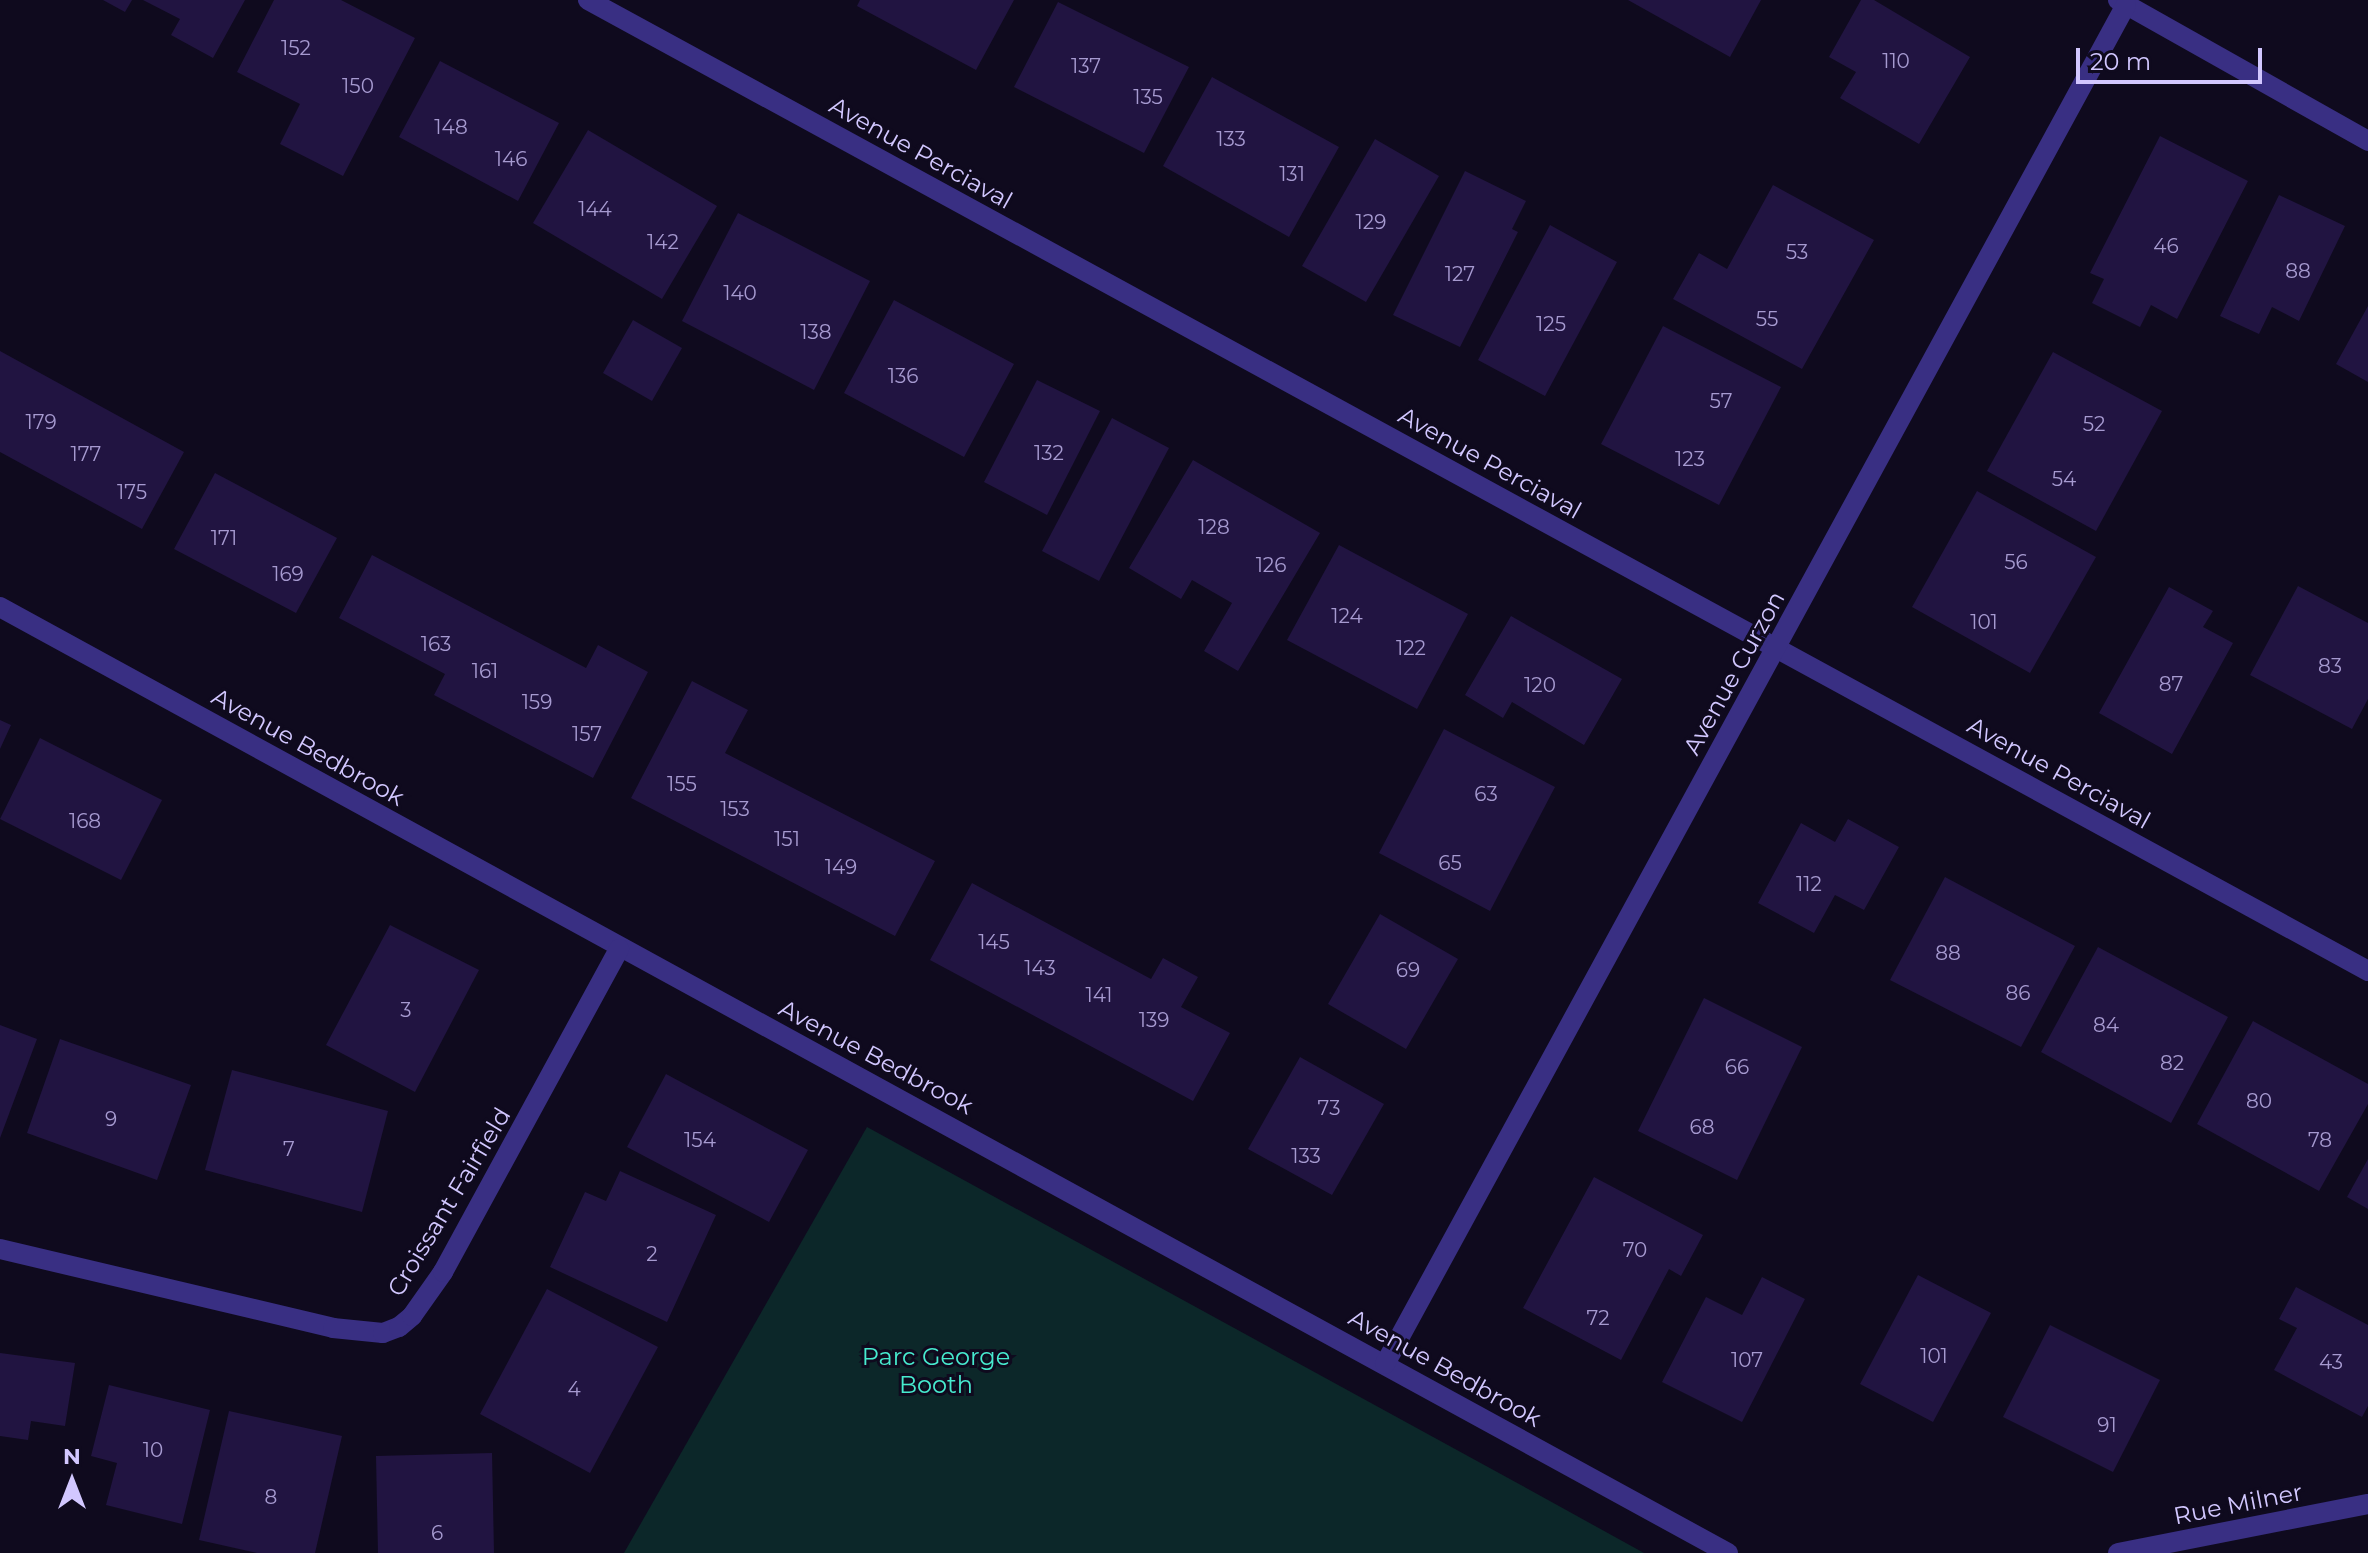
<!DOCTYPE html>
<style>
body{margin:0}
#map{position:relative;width:2368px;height:1553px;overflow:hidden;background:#0f0a1e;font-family:Montserrat,sans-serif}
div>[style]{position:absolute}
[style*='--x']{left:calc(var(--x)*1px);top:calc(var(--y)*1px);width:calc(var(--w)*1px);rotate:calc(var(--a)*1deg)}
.green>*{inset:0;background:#0c2729}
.building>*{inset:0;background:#211441}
.minor>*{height:20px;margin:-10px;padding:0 10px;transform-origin:10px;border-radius:10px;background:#392f83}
span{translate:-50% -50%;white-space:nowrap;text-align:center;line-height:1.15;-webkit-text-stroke:6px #0f0a1e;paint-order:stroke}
.number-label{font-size:20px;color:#a69ad0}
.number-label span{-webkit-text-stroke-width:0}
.street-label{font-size:24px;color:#d2c7ff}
.park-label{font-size:24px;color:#47ebcf}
.north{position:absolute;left:32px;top:1441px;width:80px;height:80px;-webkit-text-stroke:6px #0f0a1e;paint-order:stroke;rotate:0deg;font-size:22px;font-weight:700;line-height:32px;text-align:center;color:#d2c7ff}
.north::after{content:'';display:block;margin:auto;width:28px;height:36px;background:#d2c7ff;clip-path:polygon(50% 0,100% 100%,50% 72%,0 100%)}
.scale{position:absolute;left:2076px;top:48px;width:186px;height:36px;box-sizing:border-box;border:4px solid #d2c7ff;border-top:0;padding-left:10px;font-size:24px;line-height:28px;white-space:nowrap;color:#d2c7ff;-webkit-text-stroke:6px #0f0a1e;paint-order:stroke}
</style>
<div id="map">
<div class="green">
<i style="clip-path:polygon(867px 1127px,1519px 1484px,1644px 1553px,624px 1553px)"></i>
</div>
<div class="building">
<i style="clip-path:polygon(103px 0,132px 0,125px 12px)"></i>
<i style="clip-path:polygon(143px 0,245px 0,213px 58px,171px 35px,180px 19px)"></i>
<i style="clip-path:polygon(274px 0,341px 0,415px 38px,343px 176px,280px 144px,300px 104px,237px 72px)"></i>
<i style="clip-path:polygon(860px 0,1014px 0,976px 70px,857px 6px)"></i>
<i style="clip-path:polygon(1628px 0,1761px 0,1730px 57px)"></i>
<i style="clip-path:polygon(1861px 0,1874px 0,1970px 57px,1919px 144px,1840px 98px,1856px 72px,1829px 57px)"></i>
<i style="clip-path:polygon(1058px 2px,1189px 67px,1144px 153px,1014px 87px)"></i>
<i style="clip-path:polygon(440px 61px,559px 123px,518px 201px,399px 137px)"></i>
<i style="clip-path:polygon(1212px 77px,1339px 147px,1289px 237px,1163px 166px)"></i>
<i style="clip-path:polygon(588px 130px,717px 206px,662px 299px,533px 223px)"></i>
<i style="clip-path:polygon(2160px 136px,2248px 181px,2177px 319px,2151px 305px,2140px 327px,2092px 303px,2104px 279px,2090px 273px)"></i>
<i style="clip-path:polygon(1375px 139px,1439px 176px,1366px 302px,1302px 266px)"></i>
<i style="clip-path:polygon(1465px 171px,1526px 201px,1512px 229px,1518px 232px,1460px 347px,1393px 315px)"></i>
<i style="clip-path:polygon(1773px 185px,1874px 240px,1802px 369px,1673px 299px,1699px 253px,1727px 269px)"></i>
<i style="clip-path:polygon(2279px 195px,2345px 226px,2299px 321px,2272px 307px,2259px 334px,2220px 316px)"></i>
<i style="clip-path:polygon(738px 213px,870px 281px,814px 390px,682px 321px)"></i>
<i style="clip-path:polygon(1550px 225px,1617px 262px,1545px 396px,1478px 360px)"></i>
<i style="clip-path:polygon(894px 300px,1014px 364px,964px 457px,844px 393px)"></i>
<i style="clip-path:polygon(2368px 306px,2368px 382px,2336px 364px)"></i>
<i style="clip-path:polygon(633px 320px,682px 348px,652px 401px,603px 373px)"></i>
<i style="clip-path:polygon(1663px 326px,1781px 387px,1719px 505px,1601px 444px)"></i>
<i style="clip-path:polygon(0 351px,184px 452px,142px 529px,0 452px)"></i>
<i style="clip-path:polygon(2053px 352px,2162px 411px,2096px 531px,1987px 471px)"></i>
<i style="clip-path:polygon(1037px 380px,1100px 411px,1047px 515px,984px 482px)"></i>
<i style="clip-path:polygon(1112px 418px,1169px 448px,1099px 581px,1042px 551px)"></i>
<i style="clip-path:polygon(1193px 460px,1320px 533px,1238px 671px,1204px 651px,1232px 603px,1192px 580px,1181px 599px,1129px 568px)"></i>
<i style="clip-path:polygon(215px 473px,337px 538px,296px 613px,174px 549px)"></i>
<i style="clip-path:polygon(1977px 491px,2096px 557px,2030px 673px,1912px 607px)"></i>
<i style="clip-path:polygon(1339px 545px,1468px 614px,1417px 709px,1287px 640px)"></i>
<i style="clip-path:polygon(372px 555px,586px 668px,598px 645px,648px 672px,593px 778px,434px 695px,445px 674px,339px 618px)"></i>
<i style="clip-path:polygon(2298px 586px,2368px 623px,2368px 699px,2352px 729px,2250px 675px)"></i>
<i style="clip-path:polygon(2169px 587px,2213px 611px,2203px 627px,2233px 643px,2172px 754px,2099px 713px)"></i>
<i style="clip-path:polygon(1511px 616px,1622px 679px,1584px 745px,1512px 702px,1503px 718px,1465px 695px)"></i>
<i style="clip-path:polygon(692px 681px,748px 710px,725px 753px,935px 861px,895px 936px,631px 798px)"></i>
<i style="clip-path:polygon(0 720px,11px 725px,0 749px)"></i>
<i style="clip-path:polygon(1444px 729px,1555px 787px,1490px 911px,1379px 853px)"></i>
<i style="clip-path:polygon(40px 738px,162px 800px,121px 880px,0 819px)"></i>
<i style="clip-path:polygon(1848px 819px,1899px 847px,1864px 910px,1835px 895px,1814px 933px,1758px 903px,1801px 823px,1835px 842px)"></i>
<i style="clip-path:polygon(1945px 877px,2075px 946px,2021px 1047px,1890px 980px)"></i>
<i style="clip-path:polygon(972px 883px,1151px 979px,1163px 958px,1198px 977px,1181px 1007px,1230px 1033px,1193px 1101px,930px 960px)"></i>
<i style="clip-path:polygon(1380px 914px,1458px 959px,1406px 1049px,1328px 1004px)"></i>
<i style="clip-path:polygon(390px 925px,479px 970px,415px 1092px,326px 1045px)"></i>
<i style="clip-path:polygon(2098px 947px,2228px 1017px,2171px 1123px,2041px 1052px)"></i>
<i style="clip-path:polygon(1704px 998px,1802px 1047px,1737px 1180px,1638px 1131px)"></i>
<i style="clip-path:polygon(2253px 1021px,2368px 1084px,2368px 1104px,2319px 1191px,2197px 1124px)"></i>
<i style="clip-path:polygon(0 1025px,37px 1039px,0 1138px)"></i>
<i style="clip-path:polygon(60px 1039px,191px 1085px,157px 1180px,27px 1133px)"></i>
<i style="clip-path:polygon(1300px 1057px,1384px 1104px,1332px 1195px,1248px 1149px)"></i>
<i style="clip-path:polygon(232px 1070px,388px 1111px,362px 1212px,205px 1170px)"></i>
<i style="clip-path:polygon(666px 1074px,808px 1150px,769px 1222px,627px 1147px)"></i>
<i style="clip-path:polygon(2368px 1159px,2368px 1209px,2347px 1197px)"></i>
<i style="clip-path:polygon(620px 1171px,716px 1215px,667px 1322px,550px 1267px,585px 1192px,606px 1201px)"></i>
<i style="clip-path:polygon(1594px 1177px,1703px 1235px,1681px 1276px,1669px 1269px,1621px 1360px,1523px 1308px)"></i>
<i style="clip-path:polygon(1918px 1275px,1991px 1313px,1933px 1422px,1860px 1384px)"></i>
<i style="clip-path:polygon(1762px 1277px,1805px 1299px,1742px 1422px,1662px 1382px,1706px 1297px,1742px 1315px)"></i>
<i style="clip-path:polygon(2296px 1287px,2368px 1325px,2368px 1406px,2362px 1417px,2274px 1370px,2297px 1328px,2279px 1319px)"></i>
<i style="clip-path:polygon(547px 1289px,658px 1347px,590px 1473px,480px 1414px)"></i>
<i style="clip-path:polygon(2050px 1325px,2160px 1380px,2113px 1472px,2003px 1417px)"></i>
<i style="clip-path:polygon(0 1353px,75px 1363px,65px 1426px,31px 1421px,28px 1440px,0 1436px)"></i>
<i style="clip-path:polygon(109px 1385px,210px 1410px,182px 1524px,106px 1505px,117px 1463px,91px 1456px)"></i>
<i style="clip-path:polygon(229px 1411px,342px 1436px,315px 1553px,257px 1553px,199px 1540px)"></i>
<i style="clip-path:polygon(492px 1453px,494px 1553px,378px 1553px,376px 1456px)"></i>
</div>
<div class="minor">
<i style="--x:588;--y:0;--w:2028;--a:28.61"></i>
<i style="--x:2118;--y:0;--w:287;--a:29.4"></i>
<i style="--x:0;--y:607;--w:1970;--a:28.7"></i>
<i style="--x:0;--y:1249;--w:342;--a:13.3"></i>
<i style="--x:333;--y:1328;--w:50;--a:5.7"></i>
<i style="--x:383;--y:1333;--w:17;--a:-21"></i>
<i style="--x:399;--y:1327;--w:17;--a:-40"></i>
<i style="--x:412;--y:1316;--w:54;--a:-54.8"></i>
<i style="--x:443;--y:1272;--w:368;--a:-61.4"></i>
<i style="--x:1385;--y:1364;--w:1548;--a:-61.4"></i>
<i style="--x:2118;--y:1553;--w:255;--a:-11.1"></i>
</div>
<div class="number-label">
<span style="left:296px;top:48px">152</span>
<span style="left:1896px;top:61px">110</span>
<span style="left:1086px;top:66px">137</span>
<span style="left:358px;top:86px">150</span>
<span style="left:1148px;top:97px">135</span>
<span style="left:451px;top:127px">148</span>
<span style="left:1231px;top:139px">133</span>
<span style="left:511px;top:159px">146</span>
<span style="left:1292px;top:174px">131</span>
<span style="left:595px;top:209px">144</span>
<span style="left:1371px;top:222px">129</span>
<span style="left:663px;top:242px">142</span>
<span style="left:2166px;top:246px">46</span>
<span style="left:1797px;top:252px">53</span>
<span style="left:2298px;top:271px">88</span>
<span style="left:1460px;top:274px">127</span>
<span style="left:740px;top:293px">140</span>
<span style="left:1767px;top:319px">55</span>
<span style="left:1551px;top:324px">125</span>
<span style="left:816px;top:332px">138</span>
<span style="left:903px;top:376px">136</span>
<span style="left:1721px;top:401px">57</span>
<span style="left:41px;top:422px">179</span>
<span style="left:2094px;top:424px">52</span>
<span style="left:1049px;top:453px">132</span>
<span style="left:86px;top:454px">177</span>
<span style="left:1690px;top:459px">123</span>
<span style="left:2064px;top:479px">54</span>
<span style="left:132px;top:492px">175</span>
<span style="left:1214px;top:527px">128</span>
<span style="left:224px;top:538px">171</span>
<span style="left:2016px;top:562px">56</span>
<span style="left:1271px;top:565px">126</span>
<span style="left:288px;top:574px">169</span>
<span style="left:1347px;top:616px">124</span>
<span style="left:1984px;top:622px">101</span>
<span style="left:436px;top:644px">163</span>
<span style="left:1411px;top:648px">122</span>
<span style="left:2330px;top:666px">83</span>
<span style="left:485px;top:671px">161</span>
<span style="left:2171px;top:684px">87</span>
<span style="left:1540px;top:685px">120</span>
<span style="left:537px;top:702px">159</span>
<span style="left:587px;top:734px">157</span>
<span style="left:682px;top:784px">155</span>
<span style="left:1486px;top:794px">63</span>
<span style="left:735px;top:809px">153</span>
<span style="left:85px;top:821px">168</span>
<span style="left:787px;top:839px">151</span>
<span style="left:1450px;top:863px">65</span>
<span style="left:841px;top:867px">149</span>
<span style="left:1809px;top:884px">112</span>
<span style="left:994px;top:942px">145</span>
<span style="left:1948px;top:953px">88</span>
<span style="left:1040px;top:968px">143</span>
<span style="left:1408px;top:970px">69</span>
<span style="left:2018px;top:993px">86</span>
<span style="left:1099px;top:995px">141</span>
<span style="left:406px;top:1010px">3</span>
<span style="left:1154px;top:1020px">139</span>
<span style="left:2106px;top:1025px">84</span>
<span style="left:2172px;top:1063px">82</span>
<span style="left:1737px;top:1067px">66</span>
<span style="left:2259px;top:1101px">80</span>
<span style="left:1329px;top:1108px">73</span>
<span style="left:111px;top:1119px">9</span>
<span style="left:1702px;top:1127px">68</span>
<span style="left:700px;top:1140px">154</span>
<span style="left:2320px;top:1140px">78</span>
<span style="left:289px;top:1149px">7</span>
<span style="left:1306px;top:1156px">133</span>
<span style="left:1635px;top:1250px">70</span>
<span style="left:652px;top:1254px">2</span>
<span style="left:1598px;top:1318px">72</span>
<span style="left:1934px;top:1356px">101</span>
<span style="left:1747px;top:1360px">107</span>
<span style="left:2331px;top:1362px">43</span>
<span style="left:574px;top:1389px">4</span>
<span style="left:2107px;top:1425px">91</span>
<span style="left:153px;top:1450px">10</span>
<span style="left:271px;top:1497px">8</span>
<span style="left:437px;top:1533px">6</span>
</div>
<div class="street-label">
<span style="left:921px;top:153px;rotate:29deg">Avenue Perciaval</span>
<span style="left:1490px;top:463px;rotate:29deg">Avenue Perciaval</span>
<span style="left:1734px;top:673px;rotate:-61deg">Avenue Curzon</span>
<span style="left:308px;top:747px;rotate:29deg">Avenue Bedbrook</span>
<span style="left:2059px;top:773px;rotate:29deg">Avenue Perciaval</span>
<span style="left:876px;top:1057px;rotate:28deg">Avenue Bedbrook</span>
<span style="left:449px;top:1202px;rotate:-59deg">Croissant Fairfield</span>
<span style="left:1445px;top:1368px;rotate:29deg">Avenue Bedbrook</span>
<span style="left:2238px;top:1504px;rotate:-11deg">Rue Milner</span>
</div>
<div class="park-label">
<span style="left:936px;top:1371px">Parc George<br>Booth</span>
</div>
<div class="north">N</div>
<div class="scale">20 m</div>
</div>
